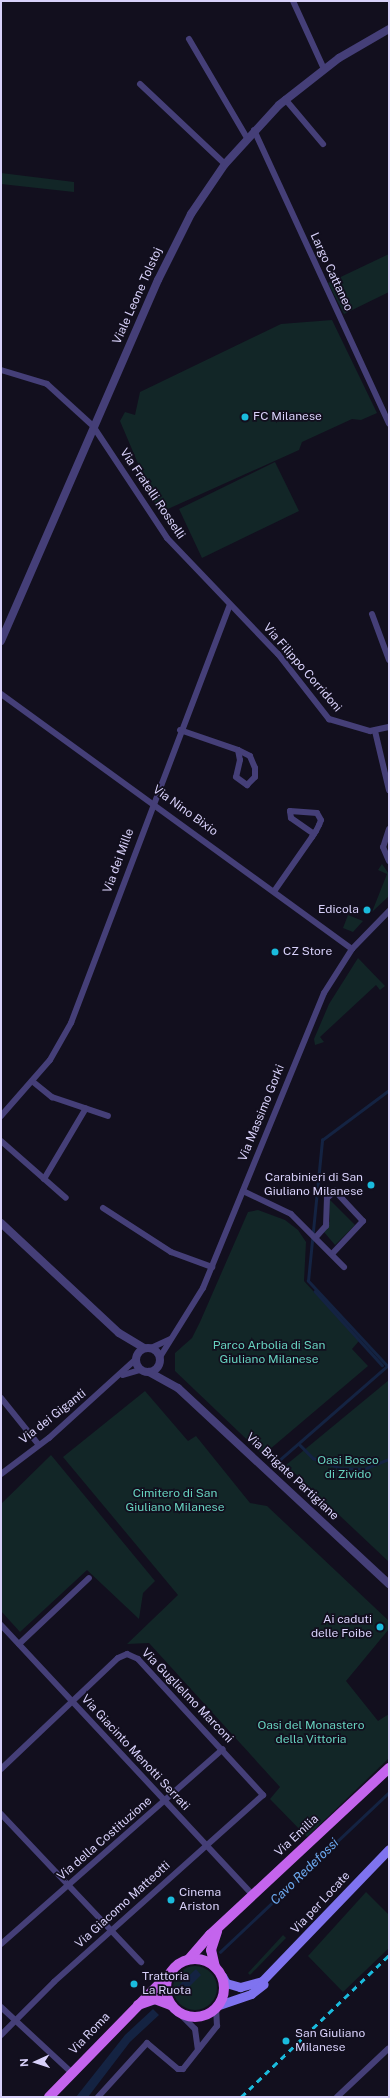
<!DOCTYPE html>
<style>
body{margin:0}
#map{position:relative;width:390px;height:2098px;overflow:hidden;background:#120f1e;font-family:"Public Sans",sans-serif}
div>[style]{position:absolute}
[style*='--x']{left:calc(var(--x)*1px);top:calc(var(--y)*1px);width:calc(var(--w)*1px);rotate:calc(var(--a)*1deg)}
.green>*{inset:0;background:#122627}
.round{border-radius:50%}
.water>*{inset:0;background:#142342}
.stream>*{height:2.5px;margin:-1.25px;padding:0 1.25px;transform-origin:1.25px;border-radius:1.25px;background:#142342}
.minor>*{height:6px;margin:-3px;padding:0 3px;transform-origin:3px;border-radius:3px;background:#453f78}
.tertiary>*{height:8px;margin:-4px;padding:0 4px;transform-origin:4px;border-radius:4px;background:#453f78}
.tertiary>.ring{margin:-4px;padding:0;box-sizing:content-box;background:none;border:8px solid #453f78;border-radius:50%}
.secondary>*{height:9px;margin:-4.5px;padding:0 4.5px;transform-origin:4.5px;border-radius:4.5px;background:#7f73ef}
.primary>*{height:10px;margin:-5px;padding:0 5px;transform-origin:5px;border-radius:5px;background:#c464ed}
.primary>.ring{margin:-5px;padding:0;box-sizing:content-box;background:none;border:10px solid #c464ed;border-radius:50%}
.rail>*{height:2.5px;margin-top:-1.25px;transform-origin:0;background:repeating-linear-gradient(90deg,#1abbdd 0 6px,transparent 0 11px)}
.dots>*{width:11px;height:11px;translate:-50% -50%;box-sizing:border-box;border:2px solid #120f1e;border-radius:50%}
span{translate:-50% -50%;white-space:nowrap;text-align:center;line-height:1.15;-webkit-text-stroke:3.5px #120f1e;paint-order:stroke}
.street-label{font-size:12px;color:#d8d1fa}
.poi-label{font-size:12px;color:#d8d1fa}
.left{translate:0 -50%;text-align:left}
.right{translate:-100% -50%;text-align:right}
.park-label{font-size:12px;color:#66d1be}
.water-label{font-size:13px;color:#6ba8ee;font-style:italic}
.frame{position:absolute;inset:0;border:2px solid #d8d1fa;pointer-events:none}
.north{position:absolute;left:16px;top:2042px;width:40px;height:40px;-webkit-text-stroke:3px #120f1e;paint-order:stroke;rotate:267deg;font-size:11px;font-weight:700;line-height:16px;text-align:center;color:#d8d1fa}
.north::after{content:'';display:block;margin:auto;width:14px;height:18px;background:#d8d1fa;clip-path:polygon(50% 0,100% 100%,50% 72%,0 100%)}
</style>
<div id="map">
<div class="green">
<i style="clip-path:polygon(1px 173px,74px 182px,74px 192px,1px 184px)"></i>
<i style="clip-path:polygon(389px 254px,389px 292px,344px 314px,328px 283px)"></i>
<i style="clip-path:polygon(332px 320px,377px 413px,361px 420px,352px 419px,302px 442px,299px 450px,159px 513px,120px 421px,125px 412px,135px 415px,140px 392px,281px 324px)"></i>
<i style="clip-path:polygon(275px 462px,299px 511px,202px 558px,179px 509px)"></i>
<i style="clip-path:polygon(382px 864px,389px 874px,389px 896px,372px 912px,387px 874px,378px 870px)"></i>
<i style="clip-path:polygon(348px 915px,363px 921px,353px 932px,343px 928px)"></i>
<i style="clip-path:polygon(358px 958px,385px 986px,380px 990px,376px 985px,320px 1037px,324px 1042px,315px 1045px,314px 1039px,329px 1004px)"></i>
<i style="clip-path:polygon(329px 1199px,355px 1225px,335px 1245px,324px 1232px,330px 1221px)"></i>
<i style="clip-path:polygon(258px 1210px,285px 1220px,298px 1230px,306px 1242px,304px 1281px,359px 1341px,352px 1349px,368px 1366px,263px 1455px,175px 1371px,175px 1353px,192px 1338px,200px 1322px,248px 1212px)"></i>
<i style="clip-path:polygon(389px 1380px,389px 1562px,286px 1465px)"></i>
<i style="clip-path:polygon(145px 1391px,188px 1441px,196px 1436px,250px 1503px,267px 1506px,389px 1621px,389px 1629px,346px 1681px,378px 1721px,389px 1714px,389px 1758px,307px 1837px,270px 1799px,280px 1787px,149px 1643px,127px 1644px,178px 1595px,63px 1457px)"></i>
<i style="clip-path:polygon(51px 1455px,155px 1581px,143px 1593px,139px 1619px,87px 1570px,20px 1632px,1px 1611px,1px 1504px)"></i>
<i style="clip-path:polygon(366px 1892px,389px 1915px,389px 1948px,343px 1992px,308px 1956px)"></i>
<i style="clip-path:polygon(283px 1935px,286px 1938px,250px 1975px,248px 1973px)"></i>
<i class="round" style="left:173px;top:1966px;width:44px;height:44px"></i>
</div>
<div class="water">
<i style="clip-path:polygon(196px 1969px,201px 1975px,183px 1993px,176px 1988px)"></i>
<i style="clip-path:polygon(153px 2009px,159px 2015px,130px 2042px,88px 2097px,76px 2097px,125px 2035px)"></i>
</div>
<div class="stream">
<i style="--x:315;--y:1291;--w:100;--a:47.8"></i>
<i style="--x:299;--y:1444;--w:20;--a:45"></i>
<i style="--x:313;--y:1458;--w:29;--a:20"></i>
<i style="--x:340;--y:1468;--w:24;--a:2"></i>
<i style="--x:364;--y:1469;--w:27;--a:-22"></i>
<i style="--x:276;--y:1463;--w:147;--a:-41.1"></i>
<i style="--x:387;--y:1366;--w:116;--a:-132.9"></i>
<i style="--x:308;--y:1281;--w:142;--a:-84.3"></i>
<i style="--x:322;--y:1140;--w:84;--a:-36.7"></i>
<i style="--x:220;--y:1952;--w:233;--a:-43.4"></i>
</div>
<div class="minor">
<i style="--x:293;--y:1;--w:75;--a:65.5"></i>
<i style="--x:189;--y:39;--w:115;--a:59.6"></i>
<i style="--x:140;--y:84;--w:117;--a:43.3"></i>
<i style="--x:285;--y:99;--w:59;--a:49.8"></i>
<i style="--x:254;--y:130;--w:323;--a:65.3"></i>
<i style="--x:1;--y:370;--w:48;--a:16.9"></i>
<i style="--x:47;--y:384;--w:62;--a:42.4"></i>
<i style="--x:93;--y:426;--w:134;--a:56.5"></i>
<i style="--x:167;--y:538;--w:161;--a:46.3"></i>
<i style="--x:278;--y:654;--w:83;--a:51.9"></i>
<i style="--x:329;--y:719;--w:43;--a:16.3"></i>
<i style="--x:370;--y:731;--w:19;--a:-12"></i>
<i style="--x:372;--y:614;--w:49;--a:69.7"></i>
<i style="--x:1;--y:694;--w:434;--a:36"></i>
<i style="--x:180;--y:730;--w:61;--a:19"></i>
<i style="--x:238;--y:750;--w:10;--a:79"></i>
<i style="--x:240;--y:760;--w:17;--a:103"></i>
<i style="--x:236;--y:777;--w:14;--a:36"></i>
<i style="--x:247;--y:785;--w:11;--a:-45"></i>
<i style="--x:255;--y:777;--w:9;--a:-90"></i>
<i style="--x:255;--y:768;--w:13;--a:-113"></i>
<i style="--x:250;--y:756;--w:13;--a:-153"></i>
<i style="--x:375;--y:731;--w:61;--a:76.7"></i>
<i style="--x:389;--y:829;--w:19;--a:108"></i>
<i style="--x:383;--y:847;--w:15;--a:67"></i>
<i style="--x:275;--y:890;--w:65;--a:-55.1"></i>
<i style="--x:312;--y:837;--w:7;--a:-56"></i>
<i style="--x:316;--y:831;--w:7;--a:-63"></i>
<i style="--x:319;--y:825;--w:5;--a:-68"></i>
<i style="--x:321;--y:820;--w:8;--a:-120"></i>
<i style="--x:317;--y:813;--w:27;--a:-176"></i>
<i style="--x:290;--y:811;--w:7;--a:82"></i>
<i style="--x:291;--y:818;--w:28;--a:35"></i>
<i style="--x:32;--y:1081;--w:26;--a:39"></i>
<i style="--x:52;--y:1097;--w:59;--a:18.7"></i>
<i style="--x:1;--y:1116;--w:74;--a:-48.8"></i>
<i style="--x:50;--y:1060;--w:43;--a:-60.4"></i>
<i style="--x:71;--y:1023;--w:447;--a:-69.2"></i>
<i style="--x:1;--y:1141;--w:86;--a:41.2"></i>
<i style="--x:44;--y:1179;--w:82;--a:-59.4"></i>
<i style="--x:243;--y:1191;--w:53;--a:25.6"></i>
<i style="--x:291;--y:1214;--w:75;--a:45"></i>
<i style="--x:103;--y:1208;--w:81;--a:32.9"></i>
<i style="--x:171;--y:1252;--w:44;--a:20.1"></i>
<i style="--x:316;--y:1237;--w:15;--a:-48"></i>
<i style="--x:326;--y:1226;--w:28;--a:-88"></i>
<i style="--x:327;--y:1198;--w:11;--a:-41"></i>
<i style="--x:335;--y:1191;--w:41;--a:47"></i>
<i style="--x:363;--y:1221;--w:45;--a:133.2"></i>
<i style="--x:151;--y:1348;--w:21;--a:-25"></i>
<i style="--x:160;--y:1357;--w:81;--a:-58.1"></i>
<i style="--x:203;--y:1288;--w:319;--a:-67.7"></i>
<i style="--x:324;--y:993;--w:52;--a:-57.5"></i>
<i style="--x:352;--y:949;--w:53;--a:-45.8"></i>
<i style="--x:123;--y:1375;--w:17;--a:-17"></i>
<i style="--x:1;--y:1398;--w:59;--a:51.2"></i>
<i style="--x:1;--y:1474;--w:60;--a:-36.9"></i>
<i style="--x:49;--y:1438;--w:116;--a:-42.2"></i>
<i style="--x:1;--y:1625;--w:369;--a:47"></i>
<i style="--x:19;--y:1644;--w:96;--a:-43.3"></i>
<i style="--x:1;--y:1769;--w:161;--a:-43.5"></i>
<i style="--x:118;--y:1658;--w:10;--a:-24"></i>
<i style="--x:127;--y:1654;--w:12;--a:24"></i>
<i style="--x:138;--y:1659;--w:185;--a:47.4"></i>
<i style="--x:263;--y:1795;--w:280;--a:138.2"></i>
<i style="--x:54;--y:1982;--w:75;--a:135"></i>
<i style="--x:1;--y:1814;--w:204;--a:46.6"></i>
<i style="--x:1;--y:1944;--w:295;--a:-41.3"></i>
<i style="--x:1;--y:2007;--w:97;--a:42.9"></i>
<i style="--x:176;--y:2010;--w:27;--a:45"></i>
<i style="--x:195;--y:2029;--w:21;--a:82"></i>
<i style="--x:98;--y:2097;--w:73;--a:-47.8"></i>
<i style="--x:147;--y:2043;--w:40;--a:40"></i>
<i style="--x:178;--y:2069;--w:5;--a:0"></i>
<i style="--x:183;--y:2069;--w:55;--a:-51.7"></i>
<i style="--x:217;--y:2026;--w:18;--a:-93"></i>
<i style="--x:337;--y:2097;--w:71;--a:-43.3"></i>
</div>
<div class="tertiary">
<i style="--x:1;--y:641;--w:394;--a:-66.5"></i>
<i style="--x:158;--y:280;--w:74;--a:-63.4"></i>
<i style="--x:191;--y:214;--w:60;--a:-55.8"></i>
<i style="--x:225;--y:164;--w:80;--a:-47.5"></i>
<i style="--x:279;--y:105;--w:76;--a:-38.1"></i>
<i style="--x:339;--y:58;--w:58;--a:-30.1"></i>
<i style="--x:1;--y:1223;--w:161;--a:43"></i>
<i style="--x:119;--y:1333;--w:29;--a:31"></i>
<i class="ring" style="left:136px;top:1348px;width:16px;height:16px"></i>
<i style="--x:149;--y:1372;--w:33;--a:29"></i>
<i style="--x:178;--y:1388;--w:288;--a:42.9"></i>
</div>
<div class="secondary">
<i style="--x:222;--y:1976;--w:8;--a:60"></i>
<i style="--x:226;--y:1983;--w:15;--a:16"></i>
<i style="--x:240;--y:1987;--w:23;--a:-15"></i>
<i style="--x:262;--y:1981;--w:183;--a:-46.1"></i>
<i style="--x:219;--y:2005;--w:34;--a:-19"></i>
<i style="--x:251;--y:1994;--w:16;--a:-38"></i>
</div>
<div class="primary">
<i class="ring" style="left:166px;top:1959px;width:48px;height:48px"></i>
<i style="--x:189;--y:1959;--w:32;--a:-49"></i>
<i style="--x:210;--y:1935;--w:245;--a:-43"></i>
<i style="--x:215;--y:1967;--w:17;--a:-103"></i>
<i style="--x:211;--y:1950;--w:20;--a:-72"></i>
<i style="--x:138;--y:2005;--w:18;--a:-19"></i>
<i style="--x:155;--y:1999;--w:17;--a:21"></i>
<i style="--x:49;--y:2097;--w:170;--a:-45.7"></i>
</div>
<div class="rail">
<i style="--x:241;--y:2097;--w:205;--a:-43.8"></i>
</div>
<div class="dots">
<i style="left:245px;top:417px;background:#1abbdd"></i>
<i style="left:367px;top:910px;background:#1abbdd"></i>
<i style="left:275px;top:952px;background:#1abbdd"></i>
<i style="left:371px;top:1185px;background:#1abbdd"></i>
<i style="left:380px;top:1627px;background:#1abbdd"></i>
<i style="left:171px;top:1900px;background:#1abbdd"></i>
<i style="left:134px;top:1984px;background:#1abbdd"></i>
<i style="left:286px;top:2041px;background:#1abbdd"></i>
</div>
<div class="street-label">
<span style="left:331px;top:272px;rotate:65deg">Largo Cattaneo</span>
<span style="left:138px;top:296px;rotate:-66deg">Viale Leone Tolstoj</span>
<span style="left:152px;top:494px;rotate:56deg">Via Fratelli Rosselli</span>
<span style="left:302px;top:668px;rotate:49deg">Via Filippo Corridoni</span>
<span style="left:185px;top:811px;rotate:36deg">Via Nino Bixio</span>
<span style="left:119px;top:861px;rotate:-70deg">Via dei Mille</span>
<span style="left:262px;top:1113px;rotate:-68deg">Via Massimo Gorki</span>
<span style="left:53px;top:1417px;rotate:-38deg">Via dei Giganti</span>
<span style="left:292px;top:1477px;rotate:43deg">Via Brigate Partigiane</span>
<span style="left:187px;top:1696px;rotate:46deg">Via Guglielmo Marconi</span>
<span style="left:135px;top:1753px;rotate:47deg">Via Giacinto Menotti Serrati</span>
<span style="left:297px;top:1836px;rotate:-43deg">Via Emilia</span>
<span style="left:105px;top:1839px;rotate:-41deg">Via della Costituzione</span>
<span style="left:321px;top:1903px;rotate:-47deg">Via per Locate</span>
<span style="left:123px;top:1905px;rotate:-42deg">Via Giacomo Matteotti</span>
<span style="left:90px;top:2034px;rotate:-46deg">Via Roma</span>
</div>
<div class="poi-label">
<span class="left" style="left:253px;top:417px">FC Milanese</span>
<span class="right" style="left:359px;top:910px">Edicola</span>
<span class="left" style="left:283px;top:952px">CZ Store</span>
<span class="right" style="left:363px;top:1185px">Carabinieri di San<br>Giuliano Milanese</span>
<span class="right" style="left:372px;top:1627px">Ai caduti<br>delle Foibe</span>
<span class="left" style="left:179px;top:1900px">Cinema<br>Ariston</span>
<span class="left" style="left:142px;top:1984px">Trattoria<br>La Ruota</span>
<span class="left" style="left:295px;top:2041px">San Giuliano<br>Milanese</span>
</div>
<div class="park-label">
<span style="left:269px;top:1353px">Parco Arbolia di San<br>Giuliano Milanese</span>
<span style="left:348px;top:1468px">Oasi Bosco<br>di Zivido</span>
<span style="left:175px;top:1501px">Cimitero di San<br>Giuliano Milanese</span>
<span style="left:311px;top:1733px">Oasi del Monastero<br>della Vittoria</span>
</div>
<div class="water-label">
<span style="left:305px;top:1872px;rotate:-44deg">Cavo Redefossi</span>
</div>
<div class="frame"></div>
<div class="north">N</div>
</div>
